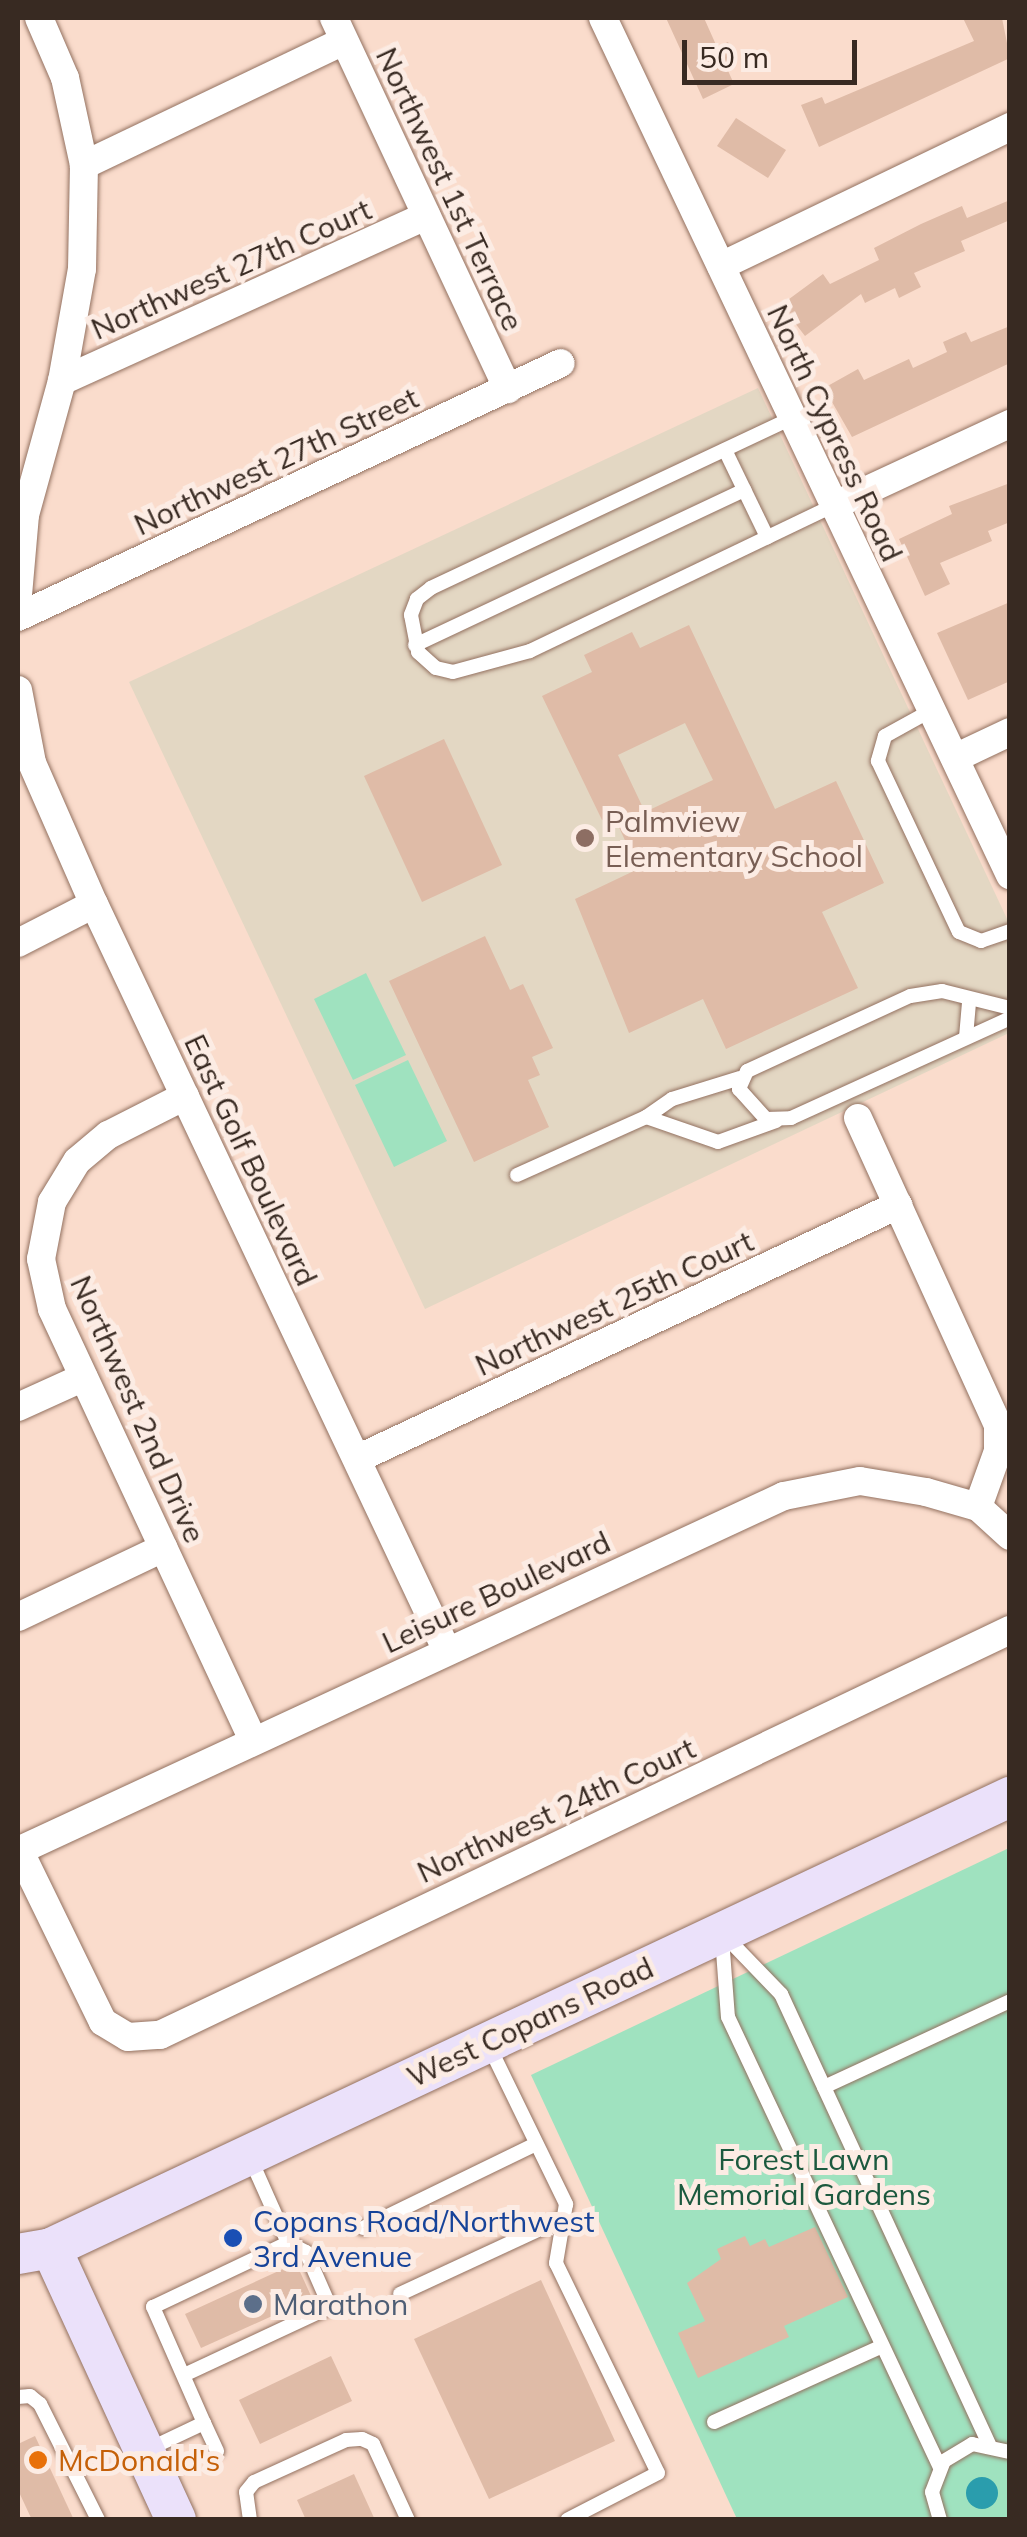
<!DOCTYPE html>
<style>
body{margin:0}
#map{position:relative;width:1027px;height:2537px;overflow:hidden;background:#fadccc;font-family:Mulish,sans-serif}
div>[style]{position:absolute}
[style*='--x']{left:calc(var(--x)*1px);top:calc(var(--y)*1px);width:calc(var(--w)*1px);rotate:calc(var(--a)*1deg)}
.education>*{inset:0;background:#e3d7c3}
.green>*{inset:0;background:#9fe2bf}
.water>*{inset:0;background:#2a9dad}
.round{border-radius:50%}
.building>*{inset:0;background:#dfbba7}
.roads{filter:drop-shadow(0 0 2px #937160) drop-shadow(0 0 2px #937160)}
.lane>*{height:14px;margin:-7px;padding:0 7px;transform-origin:7px;border-radius:7px;background:#fff}
.street>*{height:28px;margin:-14px;padding:0 14px;transform-origin:14px;border-radius:14px;background:#fff}
.secondary>*{height:40px;margin:-20px;padding:0 20px;transform-origin:20px;border-radius:20px;background:#ebe1fa}
.dots>*{width:28px;height:28px;translate:-50% -50%;box-sizing:border-box;border:5px solid #fcece4;border-radius:50%}
span{translate:-50% -50%;white-space:nowrap;text-align:center;line-height:1.15;-webkit-text-stroke:10px #fcece4;paint-order:stroke}
.street-label{font-size:30px;color:#382a22}
.education-label{font-size:30px;color:#785e54}
.left{translate:0 -50%;text-align:left}
.park-label{font-size:30px;color:#1b593e}
.transit-label{font-size:30px;color:#164399}
.service-label{font-size:30px;color:#4e5e75}
.food-label{font-size:30px;color:#c56008}
.frame{position:absolute;inset:0;border:20px solid #382a22;pointer-events:none}
.scale{position:absolute;left:682px;top:40px;width:175px;height:45px;box-sizing:border-box;border:5px solid #382a22;border-top:0;padding-left:12px;font-size:30px;line-height:35px;white-space:nowrap;color:#382a22;-webkit-text-stroke:8px #fcece4;paint-order:stroke}
</style>
<div id="map">
<div class="education">
<i style="clip-path:polygon(758px 388px,1009px 923px,1009px 1033px,425px 1309px,129px 682px)"></i>
</div>
<div class="green">
<i style="clip-path:polygon(366px 973px,406px 1055px,353px 1080px,314px 999px)"></i>
<i style="clip-path:polygon(408px 1060px,447px 1141px,394px 1167px,355px 1085px)"></i>
<i style="clip-path:polygon(1009px 1848px,1009px 2519px,737px 2519px,531px 2075px)"></i>
</div>
<div class="water">
<i class="round" style="left:966px;top:2477px;width:32px;height:32px"></i>
</div>
<div class="building">
<i style="clip-path:polygon(666px 18px,704px 18px,717px 47px,728px 42px,736px 59px,725px 64px,734px 84px,703px 99px)"></i>
<i style="clip-path:polygon(963px 18px,1002px 18px,1010px 58px,819px 147px,801px 105px,822px 97px,825px 104px,974px 41px)"></i>
<i style="clip-path:polygon(736px 118px,786px 150px,768px 178px,717px 146px)"></i>
<i style="clip-path:polygon(1010px 200px,1010px 220px,961px 241px,965px 251px,914px 273px,921px 287px,899px 298px,895px 288px,865px 303px,861px 294px,805px 336px,781px 305px,823px 274px,830px 284px,879px 260px,874px 248px,921px 224px,962px 206px,967px 218px)"></i>
<i style="clip-path:polygon(1010px 326px,1010px 363px,852px 437px,824px 388px,858px 369px,864px 380px,909px 359px,913px 368px,947px 352px,943px 342px,966px 332px,971px 342px)"></i>
<i style="clip-path:polygon(1010px 483px,1010px 522px,988px 531px,992px 541px,940px 563px,950px 584px,925px 596px,899px 539px,952px 514px,949px 506px)"></i>
<i style="clip-path:polygon(1010px 602px,1010px 681px,968px 700px,937px 633px)"></i>
<i style="clip-path:polygon(evenodd,689px 625px,775px 809px,836px 781px,884px 883px,822px 912px,858px 988px,726px 1049px,703px 999px,629px 1033px,575px 899px,638px 869px,613px 814px,602px 820px,542px 696px,592px 672px,584px 655px,632px 632px,640px 648px,689px 625px,685px 723px,713px 780px,645px 812px,618px 755px,685px 723px)"></i>
<i style="clip-path:polygon(444px 739px,502px 865px,422px 902px,364px 776px)"></i>
<i style="clip-path:polygon(485px 936px,510px 990px,523px 984px,553px 1048px,532px 1057px,540px 1075px,528px 1080px,549px 1127px,474px 1162px,389px 981px)"></i>
<i style="clip-path:polygon(815px 2227px,848px 2297px,784px 2326px,789px 2337px,698px 2378px,678px 2333px,705px 2321px,687px 2283px,721px 2259px,717px 2249px,745px 2236px,750px 2246px,765px 2239px,769px 2247px)"></i>
<i style="clip-path:polygon(296px 2263px,312px 2298px,201px 2348px,185px 2314px)"></i>
<i style="clip-path:polygon(541px 2280px,615px 2441px,489px 2499px,414px 2339px)"></i>
<i style="clip-path:polygon(331px 2356px,352px 2401px,260px 2444px,239px 2400px)"></i>
<i style="clip-path:polygon(35px 2436px,74px 2520px,32px 2520px,18px 2490px,18px 2444px)"></i>
<i style="clip-path:polygon(354px 2474px,375px 2520px,306px 2520px,297px 2500px)"></i>
</div>
<div class="roads">
<div class="lane">
<i style="--x:792;--y:418;--w:399;--a:154.8"></i>
<i style="--x:431;--y:588;--w:18;--a:142"></i>
<i style="--x:417;--y:599;--w:17;--a:111"></i>
<i style="--x:411;--y:615;--w:38;--a:79"></i>
<i style="--x:418;--y:652;--w:24;--a:42"></i>
<i style="--x:436;--y:668;--w:17;--a:13"></i>
<i style="--x:453;--y:672;--w:80;--a:-15.3"></i>
<i style="--x:530;--y:651;--w:336;--a:-25.6"></i>
<i style="--x:725;--y:450;--w:97;--a:64.2"></i>
<i style="--x:415;--y:645;--w:364;--a:-25.2"></i>
<i style="--x:932;--y:710;--w:54;--a:151"></i>
<i style="--x:885;--y:736;--w:26;--a:106"></i>
<i style="--x:878;--y:761;--w:189;--a:64.7"></i>
<i style="--x:959;--y:932;--w:24;--a:22"></i>
<i style="--x:981;--y:941;--w:31;--a:-19"></i>
<i style="--x:1010;--y:1008;--w:70;--a:-166"></i>
<i style="--x:942;--y:991;--w:32;--a:171"></i>
<i style="--x:910;--y:996;--w:179;--a:155.3"></i>
<i style="--x:747;--y:1071;--w:20;--a:114"></i>
<i style="--x:739;--y:1089;--w:40;--a:48"></i>
<i style="--x:766;--y:1119;--w:25;--a:-2"></i>
<i style="--x:791;--y:1118;--w:241;--a:-24.5"></i>
<i style="--x:966;--y:1037;--w:38;--a:-85"></i>
<i style="--x:740;--y:1078;--w:71;--a:162.8"></i>
<i style="--x:672;--y:1099;--w:32;--a:145"></i>
<i style="--x:646;--y:1117;--w:76;--a:19.1"></i>
<i style="--x:718;--y:1142;--w:62;--a:-19.9"></i>
<i style="--x:517;--y:1175;--w:141;--a:-24.2"></i>
<i style="--x:725;--y:1936;--w:81;--a:46"></i>
<i style="--x:781;--y:1994;--w:496;--a:65.2"></i>
<i style="--x:722;--y:1938;--w:79;--a:85.7"></i>
<i style="--x:728;--y:2017;--w:498;--a:64.8"></i>
<i style="--x:490;--y:2048;--w:174;--a:64"></i>
<i style="--x:566;--y:2204;--w:60;--a:99.6"></i>
<i style="--x:556;--y:2263;--w:233;--a:64.1"></i>
<i style="--x:658;--y:2473;--w:102;--a:152.7"></i>
<i style="--x:824;--y:2087;--w:205;--a:-24.8"></i>
<i style="--x:363;--y:2228;--w:192;--a:-25.9"></i>
<i style="--x:400;--y:2294;--w:181;--a:-24.9"></i>
<i style="--x:184;--y:2375;--w:161;--a:-25"></i>
<i style="--x:330;--y:2307;--w:60;--a:-113.6"></i>
<i style="--x:306;--y:2252;--w:20;--a:-153"></i>
<i style="--x:18;--y:2397;--w:12;--a:-5"></i>
<i style="--x:30;--y:2396;--w:13;--a:39"></i>
<i style="--x:40;--y:2404;--w:130;--a:63.4"></i>
<i style="--x:714;--y:2422;--w:184;--a:-24.3"></i>
<i style="--x:204;--y:2423;--w:31;--a:65"></i>
<i style="--x:149;--y:2449;--w:61;--a:-25.3"></i>
<i style="--x:204;--y:2423;--w:127;--a:-113.7"></i>
<i style="--x:153;--y:2307;--w:149;--a:-25.4"></i>
<i style="--x:288;--y:2243;--w:91;--a:-114"></i>
<i style="--x:250;--y:2520;--w:28;--a:-98"></i>
<i style="--x:246;--y:2492;--w:13;--a:-51"></i>
<i style="--x:254;--y:2482;--w:101;--a:-24.5"></i>
<i style="--x:346;--y:2440;--w:16;--a:-4"></i>
<i style="--x:362;--y:2439;--w:12;--a:24"></i>
<i style="--x:373;--y:2444;--w:84;--a:65.3"></i>
<i style="--x:940;--y:2520;--w:29;--a:-106"></i>
<i style="--x:932;--y:2492;--w:33;--a:-69"></i>
<i style="--x:944;--y:2461;--w:33;--a:-31"></i>
<i style="--x:972;--y:2444;--w:39;--a:12"></i>
</div>
<div class="street">
<i style="--x:334;--y:18;--w:410;--a:64.9"></i>
<i style="--x:603;--y:18;--w:949;--a:64.6"></i>
<i style="--x:84;--y:165;--w:288;--a:-25.5"></i>
<i style="--x:721;--y:266;--w:321;--a:-25.7"></i>
<i style="--x:62;--y:381;--w:400;--a:-24.4"></i>
<i style="--x:833;--y:506;--w:195;--a:-24.9"></i>
<i style="--x:18;--y:595;--w:80;--a:-85"></i>
<i style="--x:25;--y:515;--w:139;--a:-74.6"></i>
<i style="--x:62;--y:381;--w:114;--a:-79.9"></i>
<i style="--x:82;--y:269;--w:104;--a:-88.9"></i>
<i style="--x:84;--y:165;--w:89;--a:-102.3"></i>
<i style="--x:65;--y:78;--w:65;--a:-113.4"></i>
<i style="--x:18;--y:617;--w:599;--a:-25.07"></i>
<i style="--x:18;--y:690;--w:74;--a:79.1"></i>
<i style="--x:32;--y:763;--w:154;--a:66.3"></i>
<i style="--x:94;--y:904;--w:826;--a:64.71"></i>
<i style="--x:955;--y:758;--w:61;--a:-25.3"></i>
<i style="--x:18;--y:943;--w:85;--a:-27.2"></i>
<i style="--x:185;--y:1096;--w:86;--a:153.1"></i>
<i style="--x:108;--y:1135;--w:40;--a:140"></i>
<i style="--x:77;--y:1161;--w:48;--a:121.4"></i>
<i style="--x:52;--y:1202;--w:58;--a:100.9"></i>
<i style="--x:41;--y:1259;--w:51;--a:77.6"></i>
<i style="--x:52;--y:1309;--w:476;--a:65"></i>
<i style="--x:858;--y:1118;--w:337;--a:65.5"></i>
<i style="--x:998;--y:1425;--w:26;--a:90"></i>
<i style="--x:998;--y:1451;--w:59;--a:109.7"></i>
<i style="--x:18;--y:1407;--w:72;--a:-24.4"></i>
<i style="--x:357;--y:1459;--w:598;--a:-25.15"></i>
<i style="--x:18;--y:1617;--w:161;--a:-25.4"></i>
<i style="--x:19;--y:1850;--w:191;--a:64"></i>
<i style="--x:103;--y:2022;--w:29;--a:31"></i>
<i style="--x:128;--y:2037;--w:32;--a:-4"></i>
<i style="--x:160;--y:2035;--w:942;--a:-25.48"></i>
<i style="--x:18;--y:1851;--w:844;--a:-24.87"></i>
<i style="--x:784;--y:1496;--w:77;--a:-11.2"></i>
<i style="--x:860;--y:1481;--w:67;--a:9.5"></i>
<i style="--x:926;--y:1492;--w:54;--a:16.1"></i>
<i style="--x:978;--y:1507;--w:43;--a:42.2"></i>
</div>
<div class="secondary">
<i style="--x:51;--y:2248;--w:299;--a:65.3"></i>
<i style="--x:18;--y:2254;--w:34;--a:-10"></i>
<i style="--x:51;--y:2248;--w:1060;--a:-25.19"></i>
</div>
</div>
<div class="dots">
<i style="left:585px;top:838px;background:#8d6e63"></i>
<i style="left:233px;top:2238px;background:#1a4fb4"></i>
<i style="left:253px;top:2304px;background:#5c6f8a"></i>
<i style="left:38px;top:2460px;background:#e8710a"></i>
</div>
<div class="street-label">
<span style="left:450px;top:189px;rotate:65deg">Northwest 1st Terrace</span>
<span style="left:231px;top:269px;rotate:-24deg">Northwest 27th Court</span>
<span style="left:835px;top:433px;rotate:65deg">North Cypress Road</span>
<span style="left:276px;top:461px;rotate:-25deg">Northwest 27th Street</span>
<span style="left:251px;top:1160px;rotate:65deg">East Golf Boulevard</span>
<span style="left:614px;top:1303px;rotate:-25deg">Northwest 25th Court</span>
<span style="left:138px;top:1409px;rotate:66deg">Northwest 2nd Drive</span>
<span style="left:496px;top:1592px;rotate:-25deg">Leisure Boulevard</span>
<span style="left:556px;top:1810px;rotate:-25deg">Northwest 24th Court</span>
<span style="left:530px;top:2022px;rotate:-25deg">West Copans Road</span>
</div>
<div class="education-label">
<span class="left" style="left:605px;top:838px">Palmview<br>Elementary School</span>
</div>
<div class="park-label">
<span style="left:804px;top:2176px">Forest Lawn<br>Memorial Gardens</span>
</div>
<div class="transit-label">
<span class="left" style="left:253px;top:2238px">Copans Road/Northwest<br>3rd Avenue</span>
</div>
<div class="service-label">
<span class="left" style="left:273px;top:2304px">Marathon</span>
</div>
<div class="food-label">
<span class="left" style="left:58px;top:2460px">McDonald's</span>
</div>
<div class="frame"></div>
<div class="scale">50 m</div>
</div>
